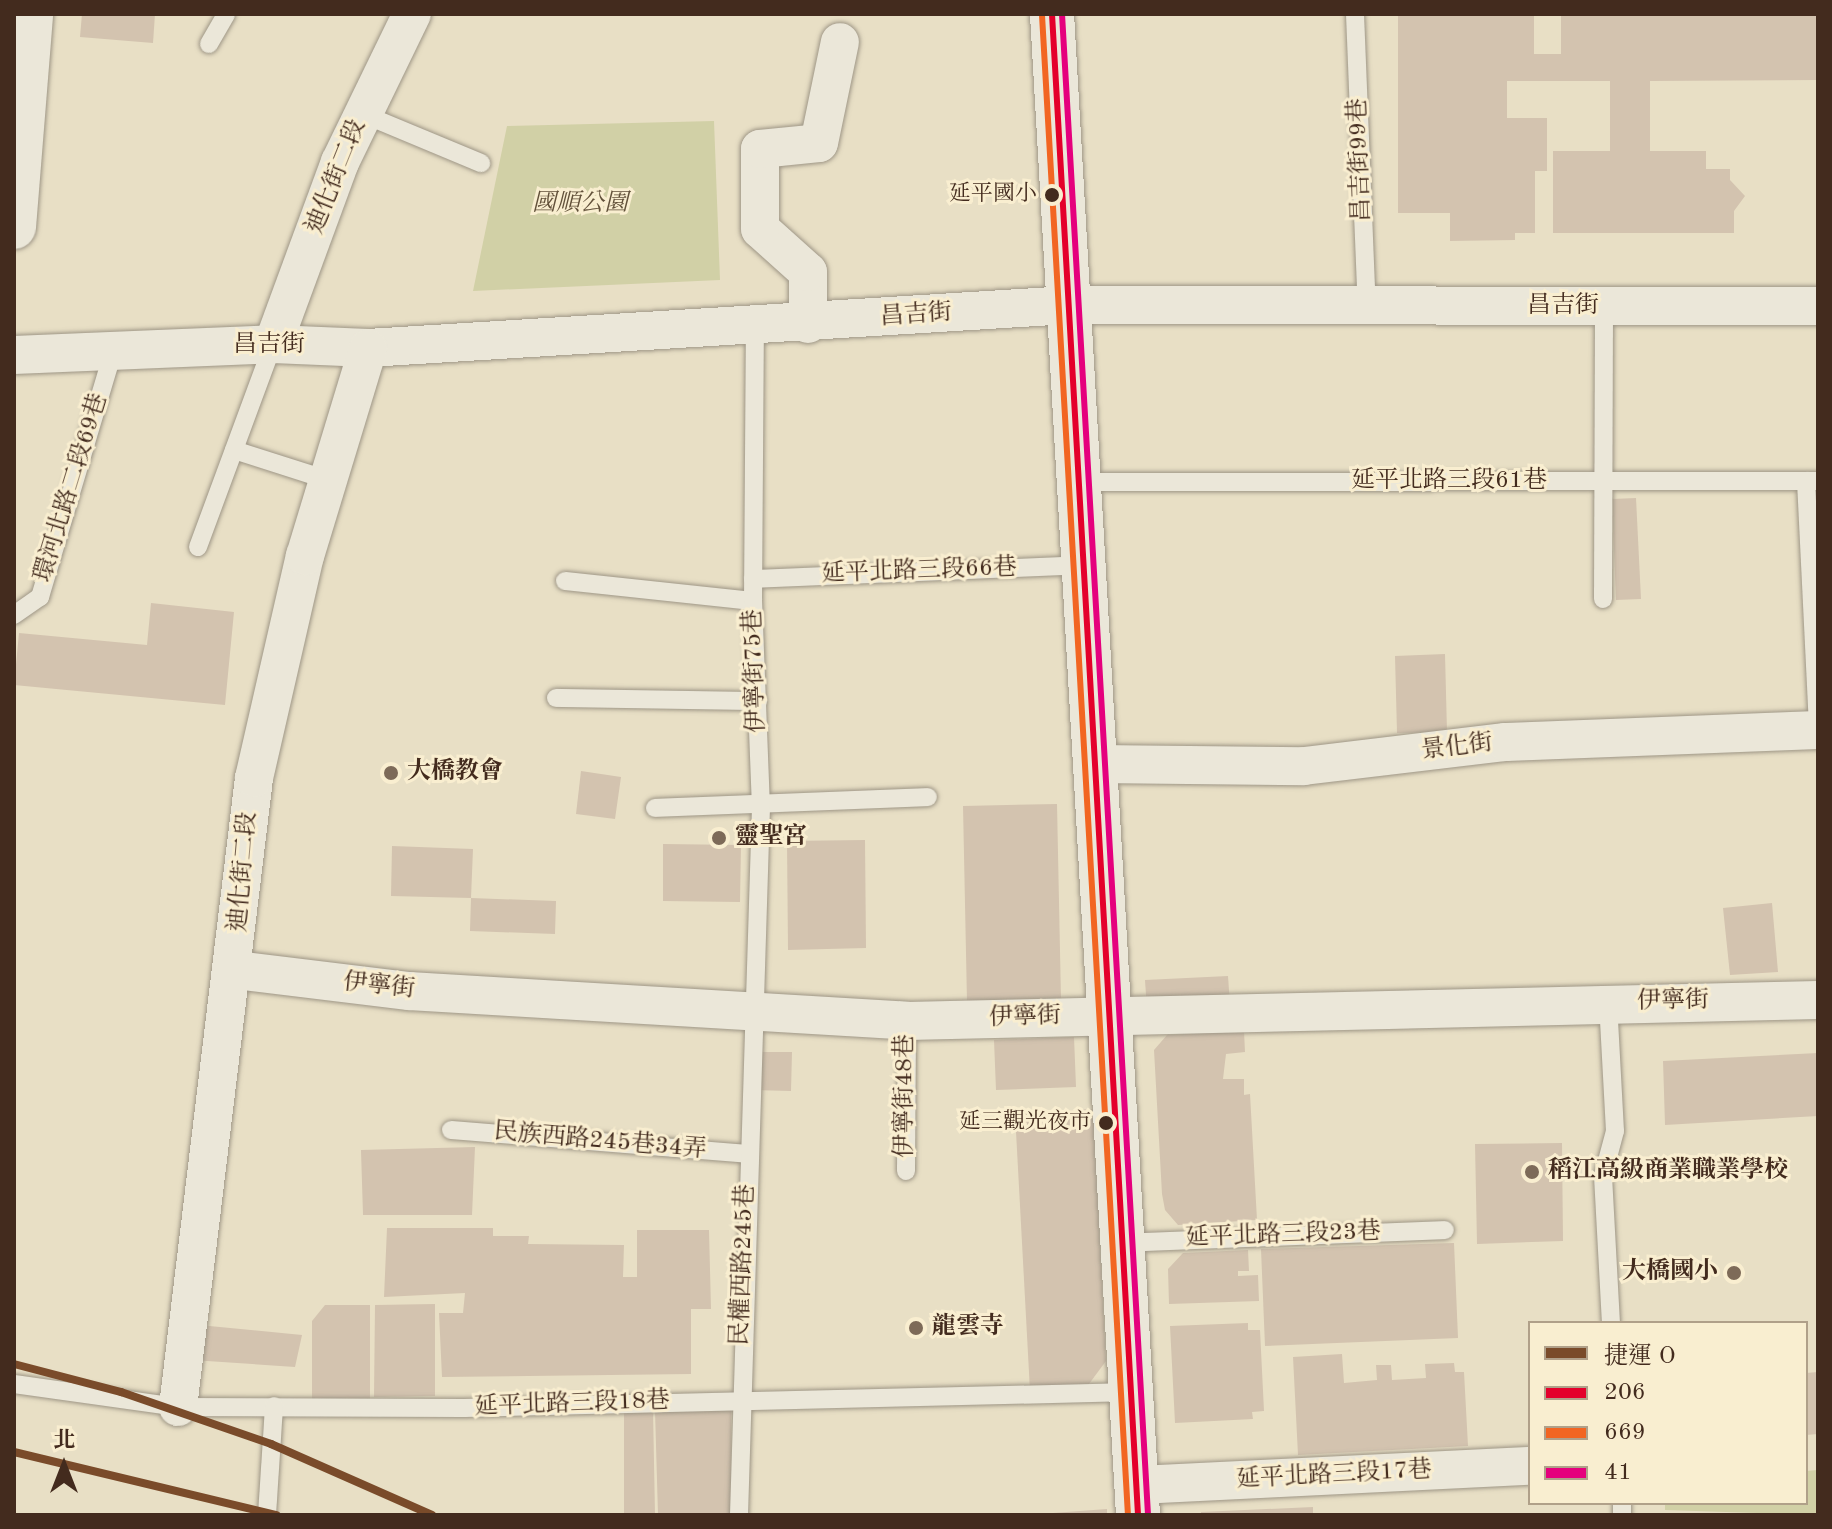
<!DOCTYPE html>
<meta charset="utf-8">
<style>
body{margin:0}
#map{position:relative;width:1832px;height:1529px;overflow:hidden;background:#e8dfc5;font-family:"Old Standard TT","Noto Serif TC",serif}
div>[style]{position:absolute}
[style*='--x']{left:calc(var(--x)*1px);top:calc(var(--y)*1px);width:calc(var(--w)*1px);rotate:calc(var(--a)*1deg)}
.green>*{inset:0;background:#d1d0a6}
.building>*{inset:0;background:#d3c3af}
.roads{filter:drop-shadow(0 0 2px #9e9686) drop-shadow(0 0 2px #9e9686)}
.lane>*{height:18px;margin:-9px;padding:0 9px;transform-origin:9px;border-radius:9px;background:#ebe7d9}
.street>*{height:38px;margin:-19px;padding:0 19px;transform-origin:19px;border-radius:19px;background:#ebe7d9}
.secondary>*{height:44px;margin:-22px;padding:0 22px;transform-origin:22px;border-radius:22px;background:#ebe7d9}
.bus-1>*{height:6px;margin:-3px;padding:0 3px;transform-origin:3px;border-radius:3px;background:#e4002b}
.bus-2>*{height:6px;margin:-3px;padding:0 3px;transform-origin:3px;border-radius:3px;background:#f26522}
.bus-3>*{height:6px;margin:-3px;padding:0 3px;transform-origin:3px;border-radius:3px;background:#e5007d}
.metro-1>*{height:8px;margin:-4px;padding:0 4px;transform-origin:4px;border-radius:4px;background:#7a4b2a}
.dots>*{width:22px;height:22px;translate:-50% -50%;box-sizing:border-box;border:4px solid #f9eed0;border-radius:50%}
span{translate:-50% -50%;white-space:nowrap;text-align:center;line-height:1.15;-webkit-text-stroke:6px #f9eed0;paint-order:stroke}
.bus-label{font-size:22px;color:#432b1e}
.right{translate:-100% -50%;text-align:right}
.street-label{font-size:24px;color:#432b1e}
.park-label{font-size:24px;color:#62513a;font-style:italic}
.poi-label{font-size:24px;color:#432b1e;font-weight:700}
.left{translate:0 -50%;text-align:left}
.frame{position:absolute;inset:0;border:16px solid #432b1e;pointer-events:none}
.legend{position:absolute;left:1528px;top:1321px;width:280px;height:184px;box-sizing:border-box;background:#f9eed0;border:2px solid #b0a089;margin:0;padding:10px 14px;list-style:none;font-size:24px;color:#432b1e}
.legend li{display:flex;align-items:center;gap:16px;height:40px}
.legend b{width:40px;border:2px solid #b0a089}
.north{position:absolute;left:24px;top:1425px;width:80px;height:80px;-webkit-text-stroke:6px #f9eed0;paint-order:stroke;rotate:0deg;font-size:22px;font-weight:700;line-height:32px;text-align:center;color:#432b1e}
.north::after{content:'';display:block;margin:auto;width:28px;height:36px;background:#432b1e;clip-path:polygon(50% 0,100% 100%,50% 72%,0 100%)}
</style>
<div id="map">
<div class="green">
<i style="clip-path:polygon(714px 121px,720px 280px,473px 291px,507px 126px)"></i>
<i style="clip-path:polygon(1818px 1470px,1818px 1515px,1665px 1510px,1665px 1503px,1806px 1503px,1806px 1471px)"></i>
</div>
<div class="building">
<i style="clip-path:polygon(82px 14px,155px 14px,153px 43px,80px 37px)"></i>
<i style="clip-path:polygon(1398px 14px,1534px 14px,1534px 54px,1561px 54px,1561px 14px,1818px 14px,1818px 80px,1650px 81px,1650px 151px,1706px 151px,1706px 169px,1730px 169px,1730px 180px,1745px 196px,1734px 211px,1734px 233px,1553px 233px,1553px 151px,1610px 151px,1610px 81px,1507px 81px,1507px 118px,1547px 118px,1547px 171px,1535px 171px,1535px 233px,1515px 233px,1515px 240px,1450px 241px,1450px 213px,1398px 213px)"></i>
<i style="clip-path:polygon(1636px 498px,1641px 599px,1616px 600px,1612px 499px)"></i>
<i style="clip-path:polygon(151px 603px,234px 612px,225px 705px,14px 685px,19px 633px,147px 645px)"></i>
<i style="clip-path:polygon(1445px 654px,1447px 732px,1397px 733px,1395px 656px)"></i>
<i style="clip-path:polygon(581px 771px,621px 777px,615px 819px,576px 814px)"></i>
<i style="clip-path:polygon(1057px 804px,1061px 1000px,967px 1002px,963px 806px)"></i>
<i style="clip-path:polygon(865px 840px,866px 948px,788px 950px,787px 841px)"></i>
<i style="clip-path:polygon(663px 844px,741px 845px,740px 902px,663px 901px)"></i>
<i style="clip-path:polygon(392px 846px,473px 849px,471px 898px,391px 896px)"></i>
<i style="clip-path:polygon(471px 898px,556px 901px,555px 934px,470px 931px)"></i>
<i style="clip-path:polygon(1772px 903px,1778px 972px,1730px 975px,1723px 908px)"></i>
<i style="clip-path:polygon(1228px 976px,1230px 1005px,1147px 1010px,1145px 980px)"></i>
<i style="clip-path:polygon(1244px 1031px,1245px 1052px,1226px 1054px,1223px 1079px,1244px 1079px,1244px 1095px,1250px 1094px,1257px 1220px,1178px 1225px,1165px 1210px,1162px 1194px,1154px 1050px,1167px 1035px)"></i>
<i style="clip-path:polygon(1074px 1037px,1076px 1087px,996px 1090px,994px 1040px)"></i>
<i style="clip-path:polygon(756px 1052px,792px 1052px,791px 1091px,755px 1090px)"></i>
<i style="clip-path:polygon(1818px 1053px,1818px 1116px,1665px 1125px,1663px 1061px)"></i>
<i style="clip-path:polygon(1093px 1109px,1106px 1361px,1086px 1388px,1030px 1391px,1015px 1113px)"></i>
<i style="clip-path:polygon(1562px 1143px,1563px 1241px,1477px 1244px,1475px 1144px)"></i>
<i style="clip-path:polygon(475px 1147px,472px 1215px,363px 1215px,361px 1150px)"></i>
<i style="clip-path:polygon(387px 1228px,493px 1228px,493px 1236px,529px 1236px,528px 1244px,624px 1245px,623px 1277px,637px 1277px,637px 1230px,709px 1230px,711px 1309px,691px 1309px,691px 1374px,442px 1377px,439px 1313px,463px 1313px,465px 1293px,384px 1297px)"></i>
<i style="clip-path:polygon(1454px 1243px,1458px 1338px,1265px 1346px,1261px 1249px)"></i>
<i style="clip-path:polygon(1248px 1250px,1249px 1271px,1238px 1271px,1238px 1276px,1258px 1275px,1259px 1301px,1169px 1304px,1168px 1269px,1183px 1253px)"></i>
<i style="clip-path:polygon(435px 1304px,435px 1396px,374px 1397px,375px 1305px)"></i>
<i style="clip-path:polygon(325px 1305px,370px 1305px,370px 1399px,312px 1399px,312px 1321px)"></i>
<i style="clip-path:polygon(1248px 1323px,1248px 1330px,1260px 1330px,1264px 1411px,1252px 1412px,1253px 1419px,1175px 1423px,1170px 1326px)"></i>
<i style="clip-path:polygon(199px 1325px,302px 1335px,295px 1367px,192px 1360px)"></i>
<i style="clip-path:polygon(1342px 1354px,1344px 1383px,1377px 1380px,1376px 1365px,1391px 1365px,1392px 1380px,1426px 1378px,1425px 1364px,1454px 1363px,1455px 1372px,1464px 1372px,1468px 1446px,1298px 1455px,1293px 1357px)"></i>
<i style="clip-path:polygon(1818px 1372px,1818px 1434px,1806px 1435px,1806px 1373px)"></i>
<i style="clip-path:polygon(731px 1409px,732px 1515px,658px 1515px,655px 1410px)"></i>
<i style="clip-path:polygon(653px 1410px,655px 1515px,624px 1515px,624px 1411px)"></i>
<i style="clip-path:polygon(1313px 1507px,1313px 1515px,1201px 1515px,1201px 1512px)"></i>
<i style="clip-path:polygon(1107px 1509px,1107px 1515px,1053px 1515px,1053px 1513px)"></i>
</div>
<div class="roads">
<div class="lane">
<i style="--x:1355;--y:14;--w:293;--a:87.7"></i>
<i style="--x:209;--y:44;--w:34;--a:-60"></i>
<i style="--x:363;--y:114;--w:128;--a:22.6"></i>
<i style="--x:234;--y:450;--w:99;--a:17.7"></i>
<i style="--x:1806;--y:481;--w:249;--a:87.2"></i>
<i style="--x:1079;--y:482;--w:739;--a:-0.08"></i>
<i style="--x:198;--y:547;--w:216;--a:-69.7"></i>
<i style="--x:753;--y:579;--w:331;--a:-2.4"></i>
<i style="--x:565;--y:581;--w:189;--a:6.1"></i>
<i style="--x:1603;--y:599;--w:292;--a:-89.8"></i>
<i style="--x:14;--y:615;--w:32;--a:-35"></i>
<i style="--x:40;--y:597;--w:259;--a:-73.4"></i>
<i style="--x:556;--y:698;--w:202;--a:0.9"></i>
<i style="--x:655;--y:808;--w:273;--a:-2.3"></i>
<i style="--x:1608;--y:1002;--w:129;--a:86.9"></i>
<i style="--x:1615;--y:1131;--w:47;--a:104.9"></i>
<i style="--x:1603;--y:1176;--w:147;--a:86.9"></i>
<i style="--x:451;--y:1130;--w:298;--a:4.6"></i>
<i style="--x:906;--y:1171;--w:150;--a:-89.6"></i>
<i style="--x:1122;--y:1243;--w:323;--a:-2.3"></i>
<i style="--x:14;--y:1384;--w:166;--a:8"></i>
<i style="--x:178;--y:1407;--w:286;--a:0.2"></i>
<i style="--x:464;--y:1408;--w:668;--a:-1.37"></i>
<i style="--x:1622;--y:1503;--w:12;--a:90"></i>
<i style="--x:267;--y:1515;--w:109;--a:-86.3"></i>
<i style="--x:739;--y:1515;--w:707;--a:-88.22"></i>
<i style="--x:761;--y:808;--w:207;--a:-92.2"></i>
<i style="--x:753;--y:601;--w:274;--a:-89.6"></i>
</div>
<div class="street">
<i style="--x:808;--y:324;--w:52;--a:-90"></i>
<i style="--x:808;--y:272;--w:64;--a:-138.1"></i>
<i style="--x:760;--y:229;--w:80;--a:-90"></i>
<i style="--x:760;--y:149;--w:59;--a:-5.8"></i>
<i style="--x:819;--y:143;--w:103;--a:-78.3"></i>
<i style="--x:273;--y:344;--w:194;--a:-69.8"></i>
<i style="--x:340;--y:162;--w:165;--a:-64.1"></i>
<i style="--x:14;--y:355;--w:259;--a:-2.4"></i>
<i style="--x:273;--y:344;--w:95;--a:2.4"></i>
<i style="--x:368;--y:348;--w:702;--a:-3.51"></i>
<i style="--x:1069;--y:305;--w:749;--a:0.08"></i>
<i style="--x:1096;--y:764;--w:208;--a:0.6"></i>
<i style="--x:1304;--y:766;--w:203;--a:-6.8"></i>
<i style="--x:1506;--y:742;--w:312;--a:-2.2"></i>
<i style="--x:235;--y:970;--w:175;--a:6.9"></i>
<i style="--x:409;--y:991;--w:499;--a:3.4"></i>
<i style="--x:907;--y:1021;--w:911;--a:-1.32"></i>
<i style="--x:178;--y:1407;--w:634;--a:-83.11"></i>
<i style="--x:254;--y:778;--w:228;--a:-77.1"></i>
<i style="--x:305;--y:556;--w:217;--a:-73.1"></i>
<i style="--x:1137;--y:1485;--w:393;--a:-2.8"></i>
</div>
<div class="secondary">
<i style="--x:1052;--y:14;--w:1503;--a:86.72"></i>
<i style="--x:14;--y:227;--w:214;--a:-85.4"></i>
</div>
</div>
<div class="bus-1">
<i style="--x:1052;--y:14;--w:1503;--a:86.72"></i>
</div>
<div class="bus-2">
<i style="--x:1042;--y:15;--w:1502;--a:86.72"></i>
</div>
<div class="bus-3">
<i style="--x:1062;--y:14;--w:1502;--a:86.72"></i>
</div>
<div class="metro-1">
<i style="--x:14;--y:1364;--w:111;--a:14.7"></i>
<i style="--x:121;--y:1392;--w:159;--a:19.1"></i>
<i style="--x:271;--y:1444;--w:176;--a:23.8"></i>
<i style="--x:14;--y:1452;--w:270;--a:13.5"></i>
</div>
<div class="dots">
<i style="left:1052px;top:195px;background:#432b1e"></i>
<i style="left:391px;top:773px;background:#7d6a58"></i>
<i style="left:719px;top:838px;background:#7d6a58"></i>
<i style="left:1106px;top:1123px;background:#432b1e"></i>
<i style="left:1532px;top:1172px;background:#7d6a58"></i>
<i style="left:1734px;top:1273px;background:#7d6a58"></i>
<i style="left:916px;top:1328px;background:#7d6a58"></i>
</div>
<div class="bus-label">
<span class="right" style="left:1037px;top:195px">延平國小</span>
<span class="right" style="left:1091px;top:1123px">延三觀光夜市</span>
</div>
<div class="street-label">
<span style="left:1361px;top:160px;rotate:-92deg">昌吉街99巷</span>
<span style="left:337px;top:177px;rotate:-68deg">迪化街二段</span>
<span style="left:1563px;top:307px">昌吉街</span>
<span style="left:916px;top:316px;rotate:-4deg">昌吉街</span>
<span style="left:269px;top:346px">昌吉街</span>
<span style="left:1449px;top:482px">延平北路三段61巷</span>
<span style="left:72px;top:488px;rotate:-73deg">環河北路二段69巷</span>
<span style="left:919px;top:572px;rotate:-2deg">延平北路三段66巷</span>
<span style="left:756px;top:671px;rotate:-92deg">伊寧街75巷</span>
<span style="left:1457px;top:748px;rotate:-7deg">景化街</span>
<span style="left:244px;top:872px;rotate:-85deg">迪化街二段</span>
<span style="left:379px;top:987px;rotate:6deg">伊寧街</span>
<span style="left:1673px;top:1002px;rotate:-1deg">伊寧街</span>
<span style="left:1025px;top:1018px;rotate:-2deg">伊寧街</span>
<span style="left:906px;top:1096px;rotate:-90deg">伊寧街48巷</span>
<span style="left:600px;top:1142px;rotate:5deg">民族西路245巷34弄</span>
<span style="left:1283px;top:1236px;rotate:-2deg">延平北路三段23巷</span>
<span style="left:744px;top:1265px;rotate:-88deg">民權西路245巷</span>
<span style="left:572px;top:1405px;rotate:-2deg">延平北路三段18巷</span>
<span style="left:1334px;top:1476px;rotate:-3deg">延平北路三段17巷</span>
</div>
<div class="park-label">
<span style="left:580px;top:205px">國順公園</span>
</div>
<div class="poi-label">
<span class="left" style="left:407px;top:773px">大橋教會</span>
<span class="left" style="left:735px;top:838px">靈聖宮</span>
<span class="left" style="left:1548px;top:1172px">稻江高級商業職業學校</span>
<span class="right" style="left:1718px;top:1273px">大橋國小</span>
<span class="left" style="left:932px;top:1328px">龍雲寺</span>
</div>
<div class="frame"></div>
<ul class="legend">
<li><b style="height:10px;background:#7a4b2a"></b>捷運 O</li>
<li><b style="height:10px;background:#e4002b"></b>206</li>
<li><b style="height:10px;background:#f26522"></b>669</li>
<li><b style="height:10px;background:#e5007d"></b>41</li>
</ul>
<div class="north">北</div>
</div>
